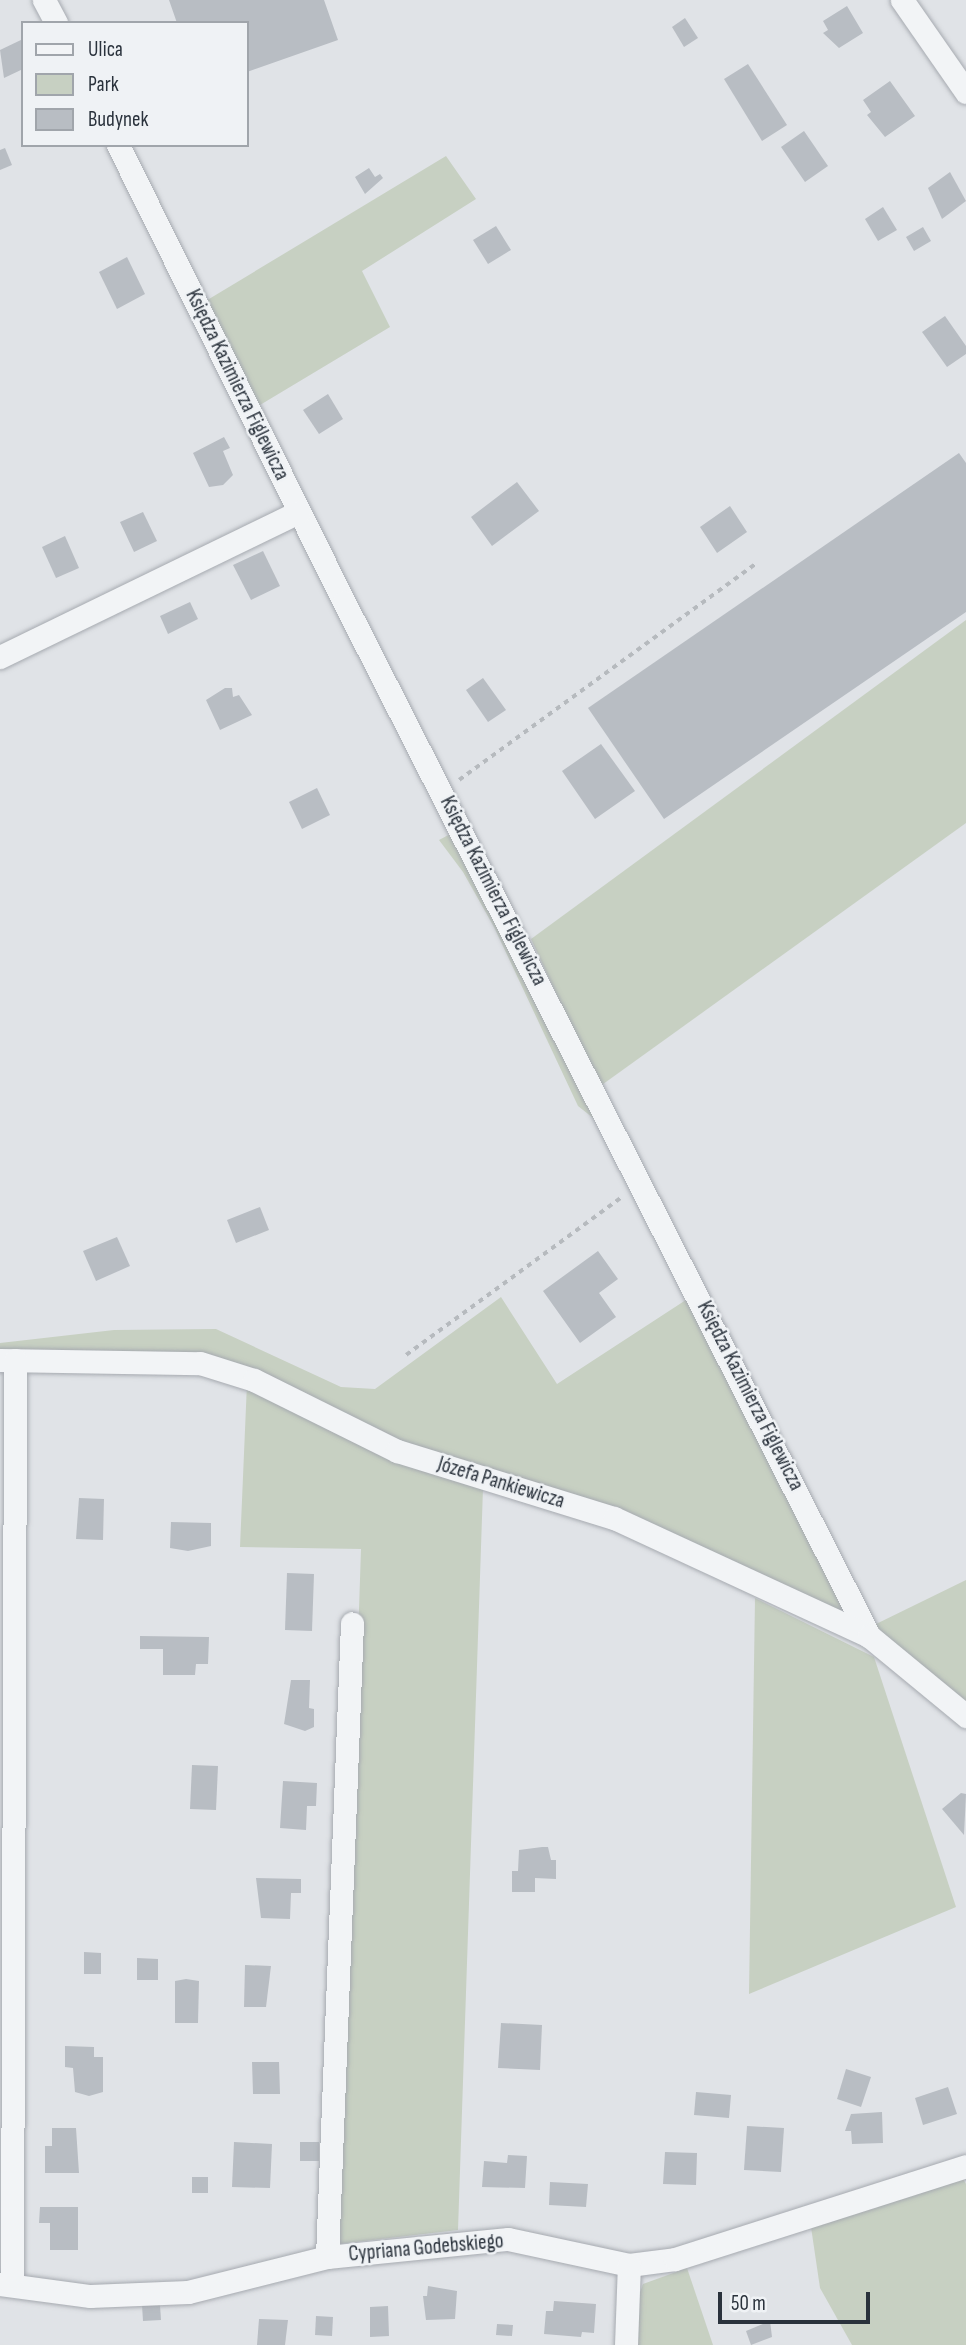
<!DOCTYPE html>
<meta charset="utf-8">
<style>
body{margin:0}
#map{position:relative;width:966px;height:2345px;overflow:hidden;background:#e0e3e7;font-family:"Sofia Sans Condensed",sans-serif}
div>[style]{position:absolute}
[style*='--x']{left:calc(var(--x)*1px);top:calc(var(--y)*1px);width:calc(var(--w)*1px);rotate:calc(var(--a)*1deg)}
.green>*{inset:0;background:#c7d0c2}
.building>*{inset:0;background:#b8bdc3}
.path>*{height:3.5px;margin-top:-1.75px;transform-origin:0;background:repeating-linear-gradient(90deg,#b6babe 0 5px,transparent 0 10px)}
.roads{filter:drop-shadow(0 0 2px #a6aab0) drop-shadow(0 0 2px #a6aab0)}
.minor>*{height:23px;margin:-11.5px;padding:0 11.5px;transform-origin:11.5px;border-radius:11.5px;background:#f2f4f6}
span{translate:-50% -50%;white-space:nowrap;text-align:center;line-height:1.15;-webkit-text-stroke:5px #eff2f5;paint-order:stroke}
.street-label{font-size:21px;color:#2a323c}
.legend{position:absolute;left:21px;top:21px;width:228px;height:126px;box-sizing:border-box;background:#eff2f5;border:2px solid #a0a5ab;margin:0;padding:9px 12px;list-style:none;font-size:21px;color:#2a323c}
.legend li{display:flex;align-items:center;gap:14px;height:35px}
.legend b{width:35px;border:2px solid #a0a5ab}
.scale{position:absolute;left:718px;top:2292px;width:152px;height:32px;box-sizing:border-box;border:4px solid #2a323c;border-top:0;padding-left:9px;font-size:21px;line-height:24px;white-space:nowrap;color:#2a323c;-webkit-text-stroke:5px #eff2f5;paint-order:stroke}
</style>
<div id="map">
<div class="green">
<i style="clip-path:polygon(446px 156px,476px 199px,362px 271px,390px 327px,255px 408px,204px 302px)"></i>
<i style="clip-path:polygon(966px 620px,966px 823px,599px 1087px,531px 939px)"></i>
<i style="clip-path:polygon(456px 831px,612px 1133px,578px 1106px,494px 927px,463px 872px,439px 840px)"></i>
<i style="clip-path:polygon(692px 1296px,856px 1621px,398px 1443px,212px 1357px,0 1353px,0 1343px,114px 1330px,216px 1329px,341px 1387px,375px 1389px,501px 1297px,557px 1384px)"></i>
<i style="clip-path:polygon(247px 1383px,483px 1488px,458px 2230px,338px 2244px,361px 1549px,240px 1547px)"></i>
<i style="clip-path:polygon(966px 1580px,966px 1705px,874px 1625px)"></i>
<i style="clip-path:polygon(755px 1598px,874px 1657px,956px 1907px,749px 1994px)"></i>
<i style="clip-path:polygon(961px 2175px,966px 2184px,966px 2345px,852px 2345px,820px 2288px,811px 2227px)"></i>
<i style="clip-path:polygon(687px 2268px,713px 2345px,632px 2345px,634px 2309px,643px 2284px)"></i>
</div>
<div class="building">
<i style="clip-path:polygon(169px 0,324px 0,338px 40px,247px 72px,247px 23px,177px 23px)"></i>
<i style="clip-path:polygon(847px 6px,863px 33px,839px 48px,823px 33px,828px 30px,823px 21px)"></i>
<i style="clip-path:polygon(685px 18px,698px 38px,684px 47px,672px 27px)"></i>
<i style="clip-path:polygon(23px 39px,23px 69px,4px 78px,0 50px)"></i>
<i style="clip-path:polygon(748px 64px,787px 125px,762px 141px,724px 79px)"></i>
<i style="clip-path:polygon(890px 81px,915px 116px,885px 137px,867px 115px,871px 112px,863px 100px)"></i>
<i style="clip-path:polygon(804px 131px,828px 166px,805px 182px,781px 147px)"></i>
<i style="clip-path:polygon(5px 148px,12px 165px,0 170px,0 150px)"></i>
<i style="clip-path:polygon(369px 168px,375px 177px,380px 174px,383px 178px,365px 194px,355px 177px)"></i>
<i style="clip-path:polygon(950px 172px,966px 201px,942px 219px,928px 188px)"></i>
<i style="clip-path:polygon(883px 207px,897px 230px,878px 241px,865px 219px)"></i>
<i style="clip-path:polygon(496px 226px,511px 250px,488px 264px,473px 240px)"></i>
<i style="clip-path:polygon(923px 227px,931px 241px,914px 251px,906px 237px)"></i>
<i style="clip-path:polygon(127px 257px,145px 294px,117px 309px,99px 272px)"></i>
<i style="clip-path:polygon(945px 316px,966px 346px,966px 354px,947px 367px,922px 332px)"></i>
<i style="clip-path:polygon(328px 394px,343px 419px,319px 434px,303px 410px)"></i>
<i style="clip-path:polygon(224px 437px,230px 448px,223px 451px,233px 475px,223px 485px,209px 487px,193px 453px)"></i>
<i style="clip-path:polygon(959px 453px,966px 463px,966px 612px,664px 819px,588px 708px)"></i>
<i style="clip-path:polygon(517px 482px,539px 511px,492px 546px,471px 517px)"></i>
<i style="clip-path:polygon(730px 506px,747px 532px,717px 553px,700px 527px)"></i>
<i style="clip-path:polygon(143px 512px,157px 541px,134px 552px,120px 522px)"></i>
<i style="clip-path:polygon(65px 536px,79px 568px,56px 578px,42px 547px)"></i>
<i style="clip-path:polygon(263px 551px,280px 586px,251px 600px,233px 565px)"></i>
<i style="clip-path:polygon(190px 602px,198px 619px,168px 634px,160px 616px)"></i>
<i style="clip-path:polygon(483px 678px,506px 710px,488px 722px,466px 690px)"></i>
<i style="clip-path:polygon(225px 688px,232px 688px,233px 697px,239px 695px,252px 715px,220px 730px,206px 700px)"></i>
<i style="clip-path:polygon(601px 744px,635px 791px,595px 819px,562px 771px)"></i>
<i style="clip-path:polygon(317px 788px,330px 815px,302px 829px,289px 802px)"></i>
<i style="clip-path:polygon(260px 1207px,269px 1230px,236px 1243px,227px 1220px)"></i>
<i style="clip-path:polygon(117px 1237px,130px 1266px,96px 1281px,83px 1251px)"></i>
<i style="clip-path:polygon(598px 1251px,618px 1279px,599px 1293px,616px 1317px,580px 1343px,543px 1291px)"></i>
<i style="clip-path:polygon(79px 1498px,104px 1499px,103px 1540px,76px 1539px)"></i>
<i style="clip-path:polygon(171px 1522px,211px 1523px,211px 1546px,188px 1551px,170px 1548px)"></i>
<i style="clip-path:polygon(287px 1573px,314px 1574px,312px 1631px,285px 1630px)"></i>
<i style="clip-path:polygon(140px 1636px,209px 1637px,208px 1664px,196px 1664px,195px 1675px,163px 1675px,163px 1649px,140px 1649px)"></i>
<i style="clip-path:polygon(291px 1680px,310px 1680px,309px 1708px,314px 1709px,314px 1727px,305px 1731px,284px 1724px)"></i>
<i style="clip-path:polygon(192px 1765px,218px 1766px,216px 1810px,190px 1809px)"></i>
<i style="clip-path:polygon(283px 1781px,317px 1783px,316px 1806px,307px 1806px,306px 1830px,280px 1828px)"></i>
<i style="clip-path:polygon(961px 1793px,966px 1794px,964px 1835px,942px 1809px)"></i>
<i style="clip-path:polygon(542px 1847px,548px 1847px,551px 1860px,556px 1860px,556px 1879px,535px 1878px,535px 1892px,512px 1892px,512px 1871px,518px 1871px,519px 1850px)"></i>
<i style="clip-path:polygon(256px 1878px,301px 1879px,301px 1893px,291px 1893px,290px 1919px,261px 1918px)"></i>
<i style="clip-path:polygon(84px 1952px,101px 1953px,101px 1974px,84px 1974px)"></i>
<i style="clip-path:polygon(137px 1958px,158px 1959px,158px 1980px,137px 1980px)"></i>
<i style="clip-path:polygon(245px 1965px,271px 1966px,266px 2007px,244px 2007px)"></i>
<i style="clip-path:polygon(186px 1979px,199px 1981px,198px 2023px,175px 2023px,175px 1981px)"></i>
<i style="clip-path:polygon(501px 2023px,542px 2025px,540px 2070px,498px 2068px)"></i>
<i style="clip-path:polygon(65px 2046px,94px 2047px,94px 2057px,103px 2057px,103px 2092px,89px 2096px,75px 2092px,73px 2068px,65px 2067px)"></i>
<i style="clip-path:polygon(252px 2062px,279px 2062px,280px 2094px,253px 2094px)"></i>
<i style="clip-path:polygon(846px 2069px,871px 2077px,861px 2107px,837px 2099px)"></i>
<i style="clip-path:polygon(948px 2087px,957px 2114px,923px 2125px,915px 2098px)"></i>
<i style="clip-path:polygon(696px 2092px,731px 2095px,729px 2118px,694px 2115px)"></i>
<i style="clip-path:polygon(882px 2112px,883px 2143px,852px 2144px,851px 2131px,845px 2131px,851px 2114px)"></i>
<i style="clip-path:polygon(747px 2126px,784px 2128px,781px 2172px,744px 2170px)"></i>
<i style="clip-path:polygon(52px 2128px,76px 2128px,79px 2173px,45px 2173px,45px 2146px,52px 2146px)"></i>
<i style="clip-path:polygon(234px 2142px,272px 2144px,270px 2188px,232px 2187px)"></i>
<i style="clip-path:polygon(300px 2142px,319px 2142px,319px 2161px,300px 2161px)"></i>
<i style="clip-path:polygon(665px 2152px,697px 2153px,696px 2185px,663px 2184px)"></i>
<i style="clip-path:polygon(508px 2155px,527px 2156px,525px 2188px,482px 2187px,484px 2161px,507px 2163px)"></i>
<i style="clip-path:polygon(192px 2177px,208px 2177px,208px 2193px,192px 2193px)"></i>
<i style="clip-path:polygon(550px 2182px,588px 2184px,586px 2207px,549px 2205px)"></i>
<i style="clip-path:polygon(40px 2207px,78px 2207px,78px 2250px,50px 2250px,50px 2223px,39px 2223px)"></i>
<i style="clip-path:polygon(428px 2286px,457px 2291px,455px 2319px,426px 2320px,423px 2296px,427px 2296px)"></i>
<i style="clip-path:polygon(554px 2301px,596px 2304px,594px 2333px,582px 2332px,581px 2337px,544px 2334px,546px 2311px,553px 2311px)"></i>
<i style="clip-path:polygon(142px 2305px,160px 2305px,161px 2320px,143px 2321px)"></i>
<i style="clip-path:polygon(388px 2306px,389px 2336px,370px 2337px,370px 2307px)"></i>
<i style="clip-path:polygon(316px 2316px,333px 2317px,332px 2336px,315px 2335px)"></i>
<i style="clip-path:polygon(259px 2319px,288px 2320px,285px 2345px,257px 2345px)"></i>
<i style="clip-path:polygon(770px 2321px,772px 2337px,751px 2345px,746px 2331px)"></i>
<i style="clip-path:polygon(497px 2324px,513px 2325px,512px 2336px,496px 2335px)"></i>
</div>
<div class="path">
<i style="--x:459;--y:780;--w:369;--a:-36.1"></i>
<i style="--x:406;--y:1355;--w:268;--a:-36.2"></i>
</div>
<div class="roads">
<div class="minor">
<i style="--x:44;--y:0;--w:26;--a:62"></i>
<i style="--x:902;--y:0;--w:112;--a:55.2"></i>
<i style="--x:118;--y:145;--w:510;--a:63.69"></i>
<i style="--x:344;--y:602;--w:1160;--a:63.08"></i>
<i style="--x:0;--y:657;--w:332;--a:-25.9"></i>
<i style="--x:0;--y:1360;--w:200;--a:0.9"></i>
<i style="--x:200;--y:1363;--w:57;--a:17.5"></i>
<i style="--x:254;--y:1380;--w:160;--a:26.4"></i>
<i style="--x:397;--y:1451;--w:227;--a:17.2"></i>
<i style="--x:614;--y:1518;--w:281;--a:24.8"></i>
<i style="--x:869;--y:1636;--w:126;--a:39.5"></i>
<i style="--x:327;--y:2257;--w:634;--a:-87.74"></i>
<i style="--x:0;--y:2284;--w:91;--a:7.6"></i>
<i style="--x:90;--y:2296;--w:98;--a:-2.3"></i>
<i style="--x:188;--y:2292;--w:143;--a:-14.1"></i>
<i style="--x:327;--y:2257;--w:182;--a:-5.7"></i>
<i style="--x:508;--y:2239;--w:124;--a:12.1"></i>
<i style="--x:629;--y:2265;--w:46;--a:-7.4"></i>
<i style="--x:675;--y:2259;--w:305;--a:-17.7"></i>
<i style="--x:12;--y:2284;--w:924;--a:-89.81"></i>
<i style="--x:626;--y:2345;--w:80;--a:-87.9"></i>
</div>
</div>
<div class="street-label">
<span style="left:237px;top:385px;rotate:64deg">Księdza Kazimierza Figlewicza</span>
<span style="left:493px;top:891px;rotate:63deg">Księdza Kazimierza Figlewicza</span>
<span style="left:750px;top:1396px;rotate:63deg">Księdza Kazimierza Figlewicza</span>
<span style="left:501px;top:1483px;rotate:17deg">Józefa Pankiewicza</span>
<span style="left:426px;top:2248px;rotate:-5deg">Cypriana Godebskiego</span>
</div>
<ul class="legend">
<li><b style="height:9px;background:#f2f4f6"></b>Ulica</li>
<li><b style="height:19px;background:#c7d0c2"></b>Park</li>
<li><b style="height:19px;background:#b8bdc3"></b>Budynek</li>
</ul>
<div class="scale">50 m</div>
</div>
